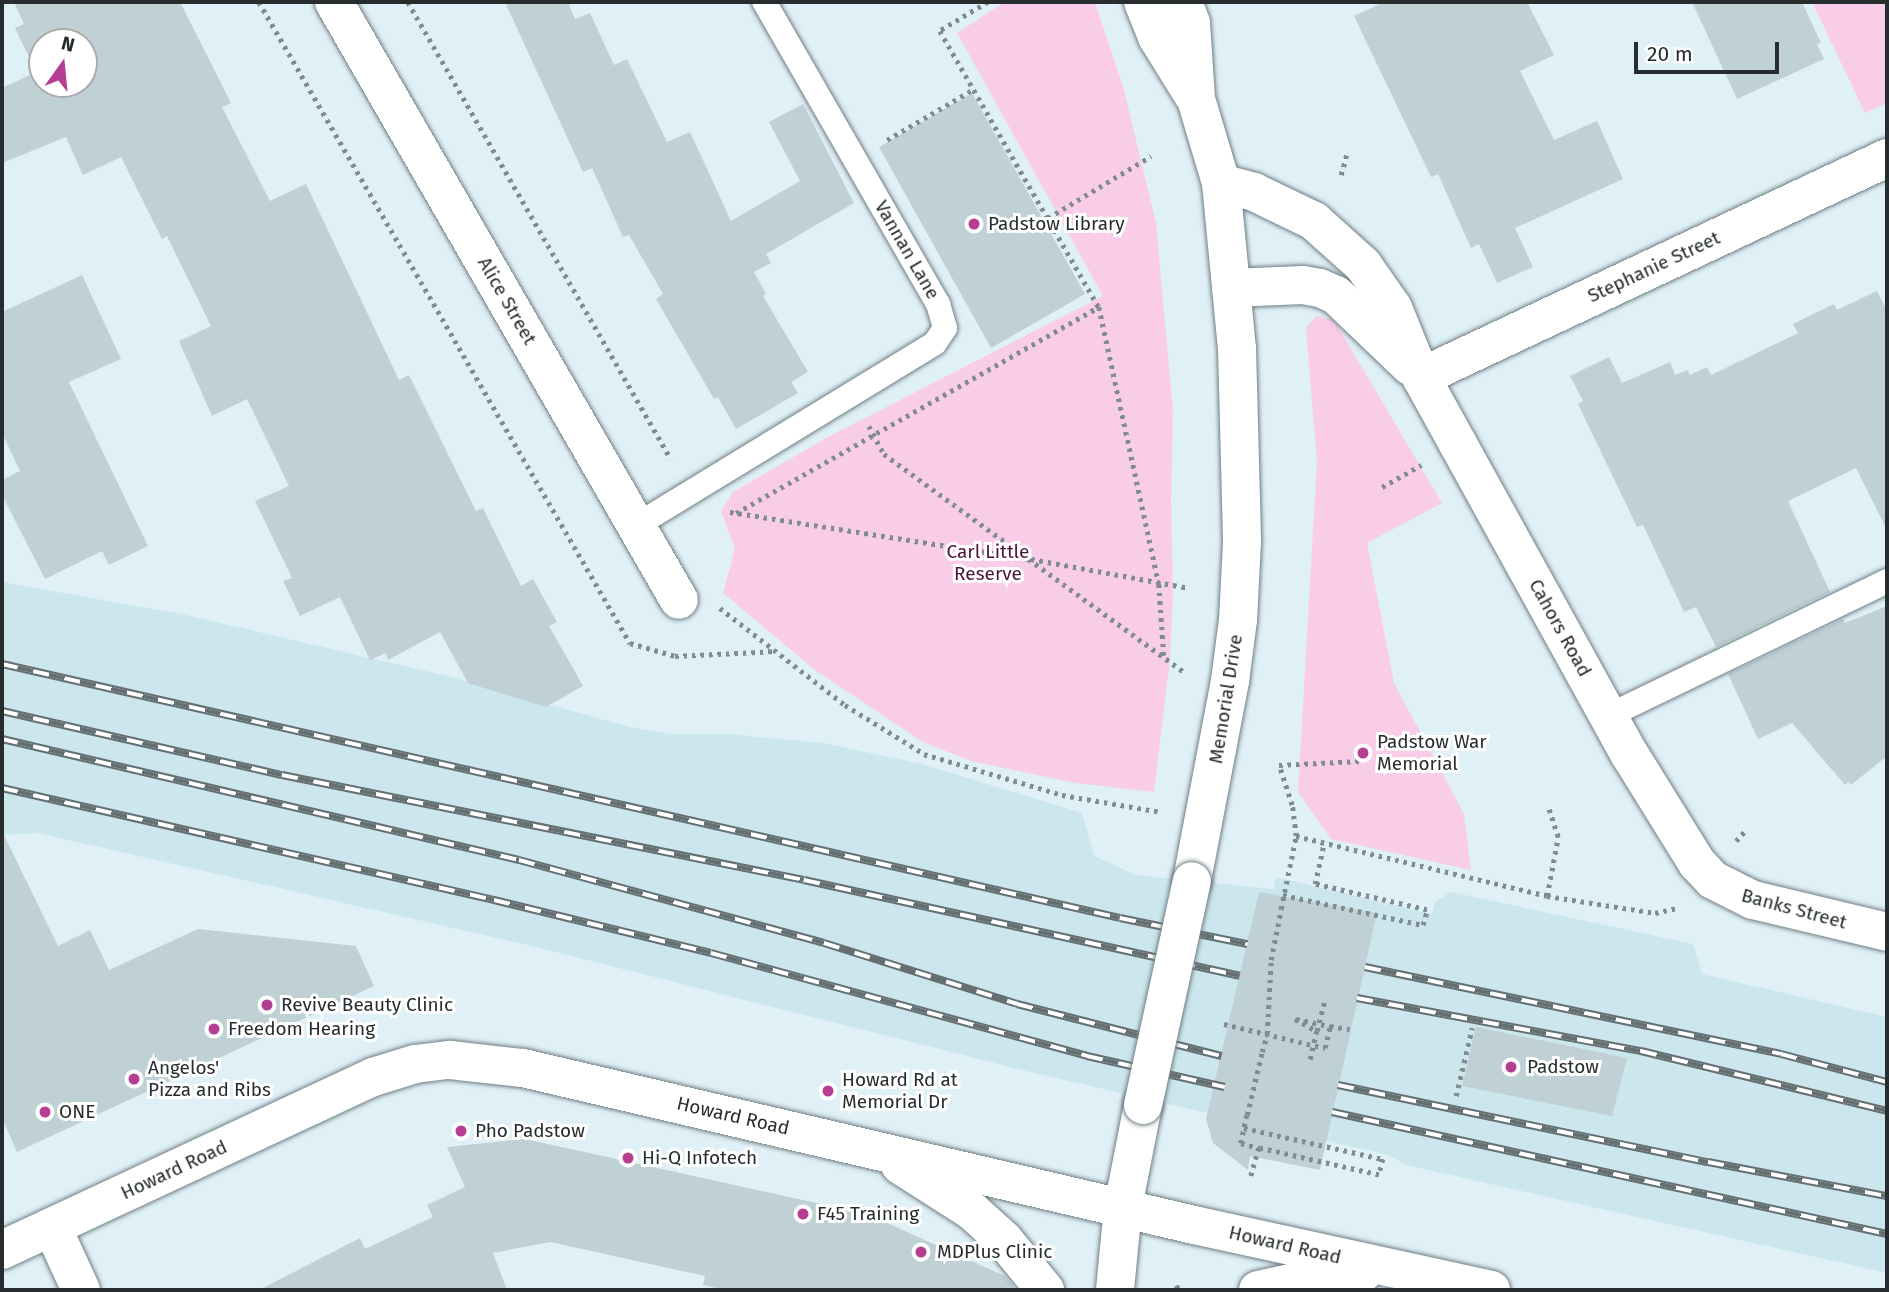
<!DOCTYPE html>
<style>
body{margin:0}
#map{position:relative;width:1889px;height:1292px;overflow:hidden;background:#dff0f6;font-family:"Fira Sans",sans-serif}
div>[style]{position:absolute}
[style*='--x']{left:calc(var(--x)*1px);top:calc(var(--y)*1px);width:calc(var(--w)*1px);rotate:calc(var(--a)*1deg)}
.built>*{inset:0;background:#cce6ee}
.green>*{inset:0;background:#f9cde8}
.building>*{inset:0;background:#c0d1d6}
.path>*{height:4.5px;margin-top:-2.25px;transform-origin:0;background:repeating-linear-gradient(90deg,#808c90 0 3.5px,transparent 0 8.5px)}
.roads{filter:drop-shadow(0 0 2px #6f7f84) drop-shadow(0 0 2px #6f7f84)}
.lane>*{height:24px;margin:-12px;padding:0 12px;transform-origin:12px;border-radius:12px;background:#fff}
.street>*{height:38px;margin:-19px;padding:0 19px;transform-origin:19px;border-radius:19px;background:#fff}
.secondary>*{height:38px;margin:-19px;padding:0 19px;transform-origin:19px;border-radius:19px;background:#fff}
.rail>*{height:8px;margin-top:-4px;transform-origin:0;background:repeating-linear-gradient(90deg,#fff 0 16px,#656f72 0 32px);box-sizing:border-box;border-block:2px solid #656f72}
.path-bridge>*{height:4.5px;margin-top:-2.25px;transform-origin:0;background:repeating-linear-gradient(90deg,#808c90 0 3.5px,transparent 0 8.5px)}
.bridges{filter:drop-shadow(0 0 2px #6f7f84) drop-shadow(0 0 2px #6f7f84)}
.secondary-bridge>*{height:38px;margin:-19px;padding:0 19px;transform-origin:19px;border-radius:19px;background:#fff}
.dots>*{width:19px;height:19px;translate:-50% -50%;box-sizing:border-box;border:4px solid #fff;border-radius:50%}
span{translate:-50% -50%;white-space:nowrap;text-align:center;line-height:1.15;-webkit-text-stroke:6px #fff;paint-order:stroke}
.poi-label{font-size:19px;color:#272d2f}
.left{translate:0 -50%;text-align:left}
.street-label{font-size:19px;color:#272d2f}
.park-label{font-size:19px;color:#4a143a}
.frame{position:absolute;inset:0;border:4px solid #272d2f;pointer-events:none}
.north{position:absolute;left:28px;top:28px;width:70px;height:70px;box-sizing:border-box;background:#fff;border:2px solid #a9abac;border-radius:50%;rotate:15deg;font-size:19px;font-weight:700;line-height:28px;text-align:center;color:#272d2f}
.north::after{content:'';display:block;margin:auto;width:24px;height:32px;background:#b53d92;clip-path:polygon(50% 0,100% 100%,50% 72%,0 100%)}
.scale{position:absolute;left:1634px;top:42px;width:145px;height:32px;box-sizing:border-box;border:4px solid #272d2f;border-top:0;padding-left:9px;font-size:21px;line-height:24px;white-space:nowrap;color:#272d2f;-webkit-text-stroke:5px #fff;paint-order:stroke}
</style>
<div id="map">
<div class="built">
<i style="clip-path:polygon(2px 582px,186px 615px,460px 679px,629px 727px,669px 734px,728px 734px,823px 743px,922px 764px,1082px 813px,1094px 856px,1136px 875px,1273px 889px,1276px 877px,1432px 914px,1435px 902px,1451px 892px,1693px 944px,1702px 974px,1887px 1017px,1887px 1273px,1406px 1165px,1388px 1155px,1026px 1071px,528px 945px,38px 833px,2px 835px)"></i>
</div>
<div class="green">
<i style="clip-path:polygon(1005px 2px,1095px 2px,1123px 86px,1156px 223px,1173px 411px,1171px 500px,1173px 593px,1170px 659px,1154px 792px,1075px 783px,971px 761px,923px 742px,815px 670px,723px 593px,735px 549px,721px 511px,733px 492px,828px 437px,1103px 296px,957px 33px)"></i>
<i style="clip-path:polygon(1812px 2px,1887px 2px,1887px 103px,1865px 113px)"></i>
<i style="clip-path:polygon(1316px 316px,1334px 320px,1442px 503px,1367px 543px,1394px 683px,1464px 814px,1471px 870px,1331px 839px,1298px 792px,1317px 461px,1306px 328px)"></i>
</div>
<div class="building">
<i style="clip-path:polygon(evenodd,14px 2px,180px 2px,231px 103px,222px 107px,270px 201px,306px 184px,399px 380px,409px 375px,476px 511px,483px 508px,521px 586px,533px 579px,557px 622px,549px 626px,583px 686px,546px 707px,468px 683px,440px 632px,388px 660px,386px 653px,370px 660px,340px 597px,300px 616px,283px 581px,292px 578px,255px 501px,289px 486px,247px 399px,212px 416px,179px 341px,211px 326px,167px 236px,162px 239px,121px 157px,83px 175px,66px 137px,2px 163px,2px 88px,36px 72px,15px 28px,24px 24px,14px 2px,42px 42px,84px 42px,84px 84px,42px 84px,42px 42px)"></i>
<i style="clip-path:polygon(505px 2px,568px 2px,575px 19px,590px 13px,614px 65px,627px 59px,667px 142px,690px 132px,731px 221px,800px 181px,769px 122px,803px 104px,854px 203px,766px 254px,771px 263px,754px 272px,766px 294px,763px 296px,808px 372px,791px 382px,798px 393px,736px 429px,718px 397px,714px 399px,656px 299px,663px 294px,629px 235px,623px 237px,592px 168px,583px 172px)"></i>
<i style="clip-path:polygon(1384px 2px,1527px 2px,1554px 55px,1520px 71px,1554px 140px,1597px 121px,1623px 179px,1515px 228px,1533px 267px,1497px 283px,1479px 244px,1471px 248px,1438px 174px,1431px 177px,1354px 16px)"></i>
<i style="clip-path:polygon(1692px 2px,1802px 2px,1821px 43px,1817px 44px,1824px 59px,1737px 99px)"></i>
<i style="clip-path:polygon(972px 93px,1085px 294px,991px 348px,879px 147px)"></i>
<i style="clip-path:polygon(82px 275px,121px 359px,69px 382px,148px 546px,109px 565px,102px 551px,45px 579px,2px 495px,2px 480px,20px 471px,2px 433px,2px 312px)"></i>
<i style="clip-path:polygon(1877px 291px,1887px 311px,1887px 530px,1856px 468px,1788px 501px,1830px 592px,1716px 647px,1696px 607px,1684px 612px,1643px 525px,1637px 527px,1578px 404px,1583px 401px,1570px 376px,1609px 357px,1622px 383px,1670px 362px,1675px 375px,1687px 370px,1690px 375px,1707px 367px,1711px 375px,1798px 333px,1793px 324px,1834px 304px,1837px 310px)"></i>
<i style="clip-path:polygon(1887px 606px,1887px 756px,1851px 785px,1848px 782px,1845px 785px,1792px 723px,1758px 739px,1728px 674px,1843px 619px,1845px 623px)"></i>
<i style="clip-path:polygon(2px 831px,58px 946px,90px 930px,109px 970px,198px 929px,356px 946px,374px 986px,17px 1152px,2px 1118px)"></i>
<i style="clip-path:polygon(1259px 892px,1377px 913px,1320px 1170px,1250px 1156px,1248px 1170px,1213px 1143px,1206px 1119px)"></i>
<i style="clip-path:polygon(1476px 1027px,1627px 1058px,1612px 1116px,1462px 1086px)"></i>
<i style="clip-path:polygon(525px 1139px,867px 1214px,1005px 1276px,1017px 1290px,725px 1290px,703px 1285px,705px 1276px,550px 1242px,493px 1253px,507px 1290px,259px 1290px,360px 1238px,365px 1249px,433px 1217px,427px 1205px,465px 1187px,447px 1147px)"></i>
</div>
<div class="path">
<i style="--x:259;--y:2;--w:741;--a:59.94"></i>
<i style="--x:630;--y:643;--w:47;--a:16.1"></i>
<i style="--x:675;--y:656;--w:101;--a:-2.8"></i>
<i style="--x:408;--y:2;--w:527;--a:60.08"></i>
<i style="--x:988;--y:2;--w:56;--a:148.9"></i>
<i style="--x:940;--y:31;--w:319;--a:60.1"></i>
<i style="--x:1099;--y:307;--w:283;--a:77.8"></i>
<i style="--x:1159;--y:584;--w:74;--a:86.1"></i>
<i style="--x:887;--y:140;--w:101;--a:-30.4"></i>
<i style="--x:1341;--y:175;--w:24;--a:-75"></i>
<i style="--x:1048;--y:218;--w:120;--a:-31"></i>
<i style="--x:869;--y:426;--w:32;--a:62"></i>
<i style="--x:884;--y:454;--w:372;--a:36"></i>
<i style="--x:1382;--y:487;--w:45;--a:-29.4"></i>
<i style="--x:730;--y:512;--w:305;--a:8.9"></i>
<i style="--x:1031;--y:559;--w:161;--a:10.4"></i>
<i style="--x:736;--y:513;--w:417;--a:-29.6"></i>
<i style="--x:720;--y:608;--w:158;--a:37.8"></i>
<i style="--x:845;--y:705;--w:93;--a:31.8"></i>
<i style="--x:924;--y:754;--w:144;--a:16.5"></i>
<i style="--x:1062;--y:795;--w:100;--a:9.7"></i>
<i style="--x:1296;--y:836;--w:258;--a:13.4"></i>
<i style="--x:1547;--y:896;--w:109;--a:8.9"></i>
<i style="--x:1655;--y:913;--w:23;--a:-13"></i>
<i style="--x:1736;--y:841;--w:15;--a:-48"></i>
<i style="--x:1283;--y:895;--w:143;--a:12.1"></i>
<i style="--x:1423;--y:925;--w:16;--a:-75"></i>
<i style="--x:1427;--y:910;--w:115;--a:-166.9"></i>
<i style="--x:1315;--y:884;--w:42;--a:-77.6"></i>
<i style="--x:1547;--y:896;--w:60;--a:-79.4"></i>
<i style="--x:1558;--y:837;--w:32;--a:-108"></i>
<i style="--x:1281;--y:909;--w:75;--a:-78.4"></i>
<i style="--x:1296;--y:836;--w:31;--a:-97"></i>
<i style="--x:1292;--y:805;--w:42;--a:-108"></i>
<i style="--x:1279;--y:765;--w:80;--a:-2.9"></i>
<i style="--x:1295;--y:1019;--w:25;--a:29"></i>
<i style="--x:1317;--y:1031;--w:31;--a:103"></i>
<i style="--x:1296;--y:1019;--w:35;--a:12"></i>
<i style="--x:1224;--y:1024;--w:104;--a:13.4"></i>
<i style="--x:1325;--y:1048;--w:23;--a:-77"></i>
<i style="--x:1330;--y:1026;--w:20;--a:9"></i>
<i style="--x:1317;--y:1031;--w:32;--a:-76"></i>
<i style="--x:1262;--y:1052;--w:19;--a:-74"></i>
<i style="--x:1267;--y:1034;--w:74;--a:-86.9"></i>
<i style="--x:1456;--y:1096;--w:70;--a:-76.8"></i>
<i style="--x:1247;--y:1115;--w:29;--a:102"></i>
<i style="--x:1241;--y:1143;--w:19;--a:16"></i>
<i style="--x:1244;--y:1128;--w:142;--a:12.6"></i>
<i style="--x:1383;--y:1159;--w:16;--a:104"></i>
<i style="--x:1379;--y:1175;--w:123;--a:-167.3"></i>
<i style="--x:1259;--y:1148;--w:29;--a:106"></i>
<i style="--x:1177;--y:1285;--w:5;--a:79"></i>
</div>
<div class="roads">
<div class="lane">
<i style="--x:637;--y:525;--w:349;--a:-31.4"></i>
<i style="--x:935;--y:343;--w:18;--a:-56"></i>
<i style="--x:945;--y:328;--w:25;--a:-106"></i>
<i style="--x:938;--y:304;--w:349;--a:-119.9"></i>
<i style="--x:1608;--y:716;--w:310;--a:-25.8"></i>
</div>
<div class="street">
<i style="--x:334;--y:2;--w:690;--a:60.02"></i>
<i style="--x:1221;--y:183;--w:34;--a:15"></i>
<i style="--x:1254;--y:192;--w:67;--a:25.8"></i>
<i style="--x:1314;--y:221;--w:66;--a:41.9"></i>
<i style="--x:1363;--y:265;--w:52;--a:55.1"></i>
<i style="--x:1393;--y:308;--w:74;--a:67.9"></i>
<i style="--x:1421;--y:377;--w:77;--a:61.1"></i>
<i style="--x:1458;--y:444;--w:355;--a:61.1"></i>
<i style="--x:1630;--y:755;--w:127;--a:58.2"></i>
<i style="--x:1697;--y:863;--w:23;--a:47"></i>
<i style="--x:1713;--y:880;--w:45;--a:26.6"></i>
<i style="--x:1753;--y:900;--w:138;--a:13.4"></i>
<i style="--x:1231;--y:288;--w:72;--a:-2.4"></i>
<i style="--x:1303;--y:285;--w:17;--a:10"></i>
<i style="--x:1320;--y:288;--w:17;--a:24"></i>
<i style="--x:1336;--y:295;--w:103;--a:43.8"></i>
<i style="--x:1421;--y:377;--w:515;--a:-25.17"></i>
<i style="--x:52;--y:1227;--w:69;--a:65.3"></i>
</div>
<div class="secondary">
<i style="--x:1143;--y:2;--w:38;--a:68"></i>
<i style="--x:1157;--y:37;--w:68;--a:58.2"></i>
<i style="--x:1183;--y:2;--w:22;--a:69"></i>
<i style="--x:1191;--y:23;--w:76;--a:86.2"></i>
<i style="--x:1196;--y:99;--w:88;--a:73.4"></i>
<i style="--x:1221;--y:183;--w:166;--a:84.5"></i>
<i style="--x:1237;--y:348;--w:194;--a:88.5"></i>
<i style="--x:1242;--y:542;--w:78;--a:92.9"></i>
<i style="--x:1238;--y:620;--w:62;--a:97.5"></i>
<i style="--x:1230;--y:681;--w:204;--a:100.8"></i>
<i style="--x:900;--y:1165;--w:85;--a:32.6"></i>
<i style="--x:972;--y:1211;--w:43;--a:42.2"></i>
<i style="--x:1004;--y:1240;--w:65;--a:50.6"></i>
<i style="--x:2;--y:1250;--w:409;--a:-25"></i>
<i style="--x:373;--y:1077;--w:44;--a:-17.2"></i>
<i style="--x:415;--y:1064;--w:35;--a:-7"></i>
<i style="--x:450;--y:1060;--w:73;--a:6.3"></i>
<i style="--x:523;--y:1068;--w:689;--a:13.17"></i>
<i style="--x:1194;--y:1225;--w:304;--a:12.3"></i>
<i style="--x:1115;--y:1290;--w:83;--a:-84.5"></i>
<i style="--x:1123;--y:1207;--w:104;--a:-78.9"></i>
<i style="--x:1258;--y:1290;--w:56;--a:-12.3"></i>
<i style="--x:1313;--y:1278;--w:50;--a:-5.7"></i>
</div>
</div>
<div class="rail">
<i style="--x:2;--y:664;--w:1146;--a:12.8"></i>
<i style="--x:1120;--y:918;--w:130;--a:11.6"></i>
<i style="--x:2;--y:711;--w:287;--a:12.9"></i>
<i style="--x:282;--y:775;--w:532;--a:11.37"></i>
<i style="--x:804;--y:880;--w:446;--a:12.4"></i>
<i style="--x:2;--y:739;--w:531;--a:13.17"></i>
<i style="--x:519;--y:860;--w:316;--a:15.2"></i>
<i style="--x:824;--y:943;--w:202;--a:17.5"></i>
<i style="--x:1017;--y:1004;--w:211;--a:14.3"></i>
<i style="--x:2;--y:788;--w:505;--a:12.82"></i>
<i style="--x:494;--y:900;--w:223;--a:13.7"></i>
<i style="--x:711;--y:953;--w:390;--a:15.3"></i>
<i style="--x:1087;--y:1056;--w:141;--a:12.7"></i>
<i style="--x:1365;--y:967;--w:425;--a:11.8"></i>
<i style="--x:1781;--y:1054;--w:110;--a:14.8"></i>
<i style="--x:1357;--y:998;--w:289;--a:10.6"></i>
<i style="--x:1641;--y:1051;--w:253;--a:13.7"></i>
<i style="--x:1338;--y:1085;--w:378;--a:11.8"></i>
<i style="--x:1708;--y:1162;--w:182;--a:10.8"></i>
<i style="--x:1332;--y:1112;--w:568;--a:12.4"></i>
</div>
<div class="path-bridge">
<i style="--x:1271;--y:960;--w:52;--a:-78.9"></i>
<i style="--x:1247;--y:1115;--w:65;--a:-76.6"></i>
</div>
<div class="bridges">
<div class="secondary-bridge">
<i style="--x:1143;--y:1105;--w:229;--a:-77.7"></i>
</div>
</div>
<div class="dots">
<i style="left:974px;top:224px;background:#b53d92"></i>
<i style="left:1363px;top:753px;background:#b53d92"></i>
<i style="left:267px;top:1005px;background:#b53d92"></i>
<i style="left:214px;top:1029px;background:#b53d92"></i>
<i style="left:1511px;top:1067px;background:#b53d92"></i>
<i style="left:134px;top:1079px;background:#b53d92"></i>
<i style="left:828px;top:1091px;background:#b53d92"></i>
<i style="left:45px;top:1112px;background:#b53d92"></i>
<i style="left:461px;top:1131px;background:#b53d92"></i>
<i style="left:628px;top:1158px;background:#b53d92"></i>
<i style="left:803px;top:1214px;background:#b53d92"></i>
<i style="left:921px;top:1252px;background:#b53d92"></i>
</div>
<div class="poi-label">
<span class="left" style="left:988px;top:224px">Padstow Library</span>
<span class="left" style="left:1377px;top:753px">Padstow War<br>Memorial</span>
<span class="left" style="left:281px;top:1005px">Revive Beauty Clinic</span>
<span class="left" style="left:228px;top:1029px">Freedom Hearing</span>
<span class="left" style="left:1527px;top:1067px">Padstow</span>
<span class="left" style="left:148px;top:1079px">Angelos'<br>Pizza and Ribs</span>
<span class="left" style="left:842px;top:1091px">Howard Rd at<br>Memorial Dr</span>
<span class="left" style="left:59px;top:1112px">ONE</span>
<span class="left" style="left:475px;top:1131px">Pho Padstow</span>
<span class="left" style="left:642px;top:1158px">Hi-Q Infotech</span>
<span class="left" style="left:817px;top:1214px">F45 Training</span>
<span class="left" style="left:937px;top:1252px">MDPlus Clinic</span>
</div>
<div class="street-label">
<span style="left:907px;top:250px;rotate:60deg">Vannan Lane</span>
<span style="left:1654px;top:267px;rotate:-25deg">Stephanie Street</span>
<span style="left:507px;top:301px;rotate:60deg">Alice Street</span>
<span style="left:1560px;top:628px;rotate:61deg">Cahors Road</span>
<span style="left:1226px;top:699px;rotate:-81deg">Memorial Drive</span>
<span style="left:1794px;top:909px;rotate:15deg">Banks Street</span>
<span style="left:733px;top:1116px;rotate:13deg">Howard Road</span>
<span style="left:174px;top:1170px;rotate:-25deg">Howard Road</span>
<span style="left:1285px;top:1245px;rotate:13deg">Howard Road</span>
</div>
<div class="park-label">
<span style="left:988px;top:563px">Carl Little<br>Reserve</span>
</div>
<div class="frame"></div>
<div class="north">N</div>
<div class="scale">20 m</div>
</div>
